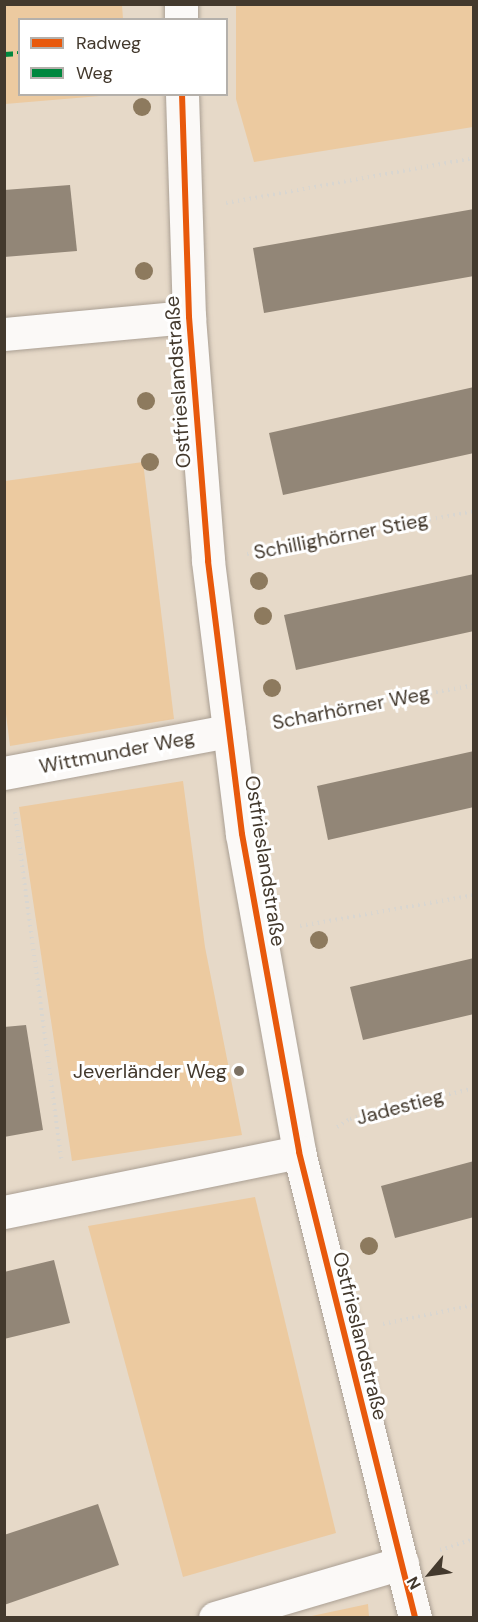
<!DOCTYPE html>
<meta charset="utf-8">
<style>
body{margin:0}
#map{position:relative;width:478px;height:1622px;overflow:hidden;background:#e6d9c8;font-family:"DM Sans",sans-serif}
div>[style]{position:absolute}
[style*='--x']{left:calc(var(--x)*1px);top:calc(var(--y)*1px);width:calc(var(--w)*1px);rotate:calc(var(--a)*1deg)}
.green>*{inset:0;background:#eccaa0}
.building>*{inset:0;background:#928677}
.path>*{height:4px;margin-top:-2px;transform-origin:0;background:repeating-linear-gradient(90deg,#d9d6d0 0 1.5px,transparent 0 6px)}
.roads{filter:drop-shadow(0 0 2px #aa9f93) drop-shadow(0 0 2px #aa9f93)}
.minor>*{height:33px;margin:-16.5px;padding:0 16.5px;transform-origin:16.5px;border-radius:16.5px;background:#fbf9f7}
.quiet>*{height:4.5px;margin-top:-2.25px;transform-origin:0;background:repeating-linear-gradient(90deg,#00873e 0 9px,transparent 0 13.5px)}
.cycleway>*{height:6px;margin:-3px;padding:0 3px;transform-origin:3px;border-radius:3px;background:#e8590c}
.trees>*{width:18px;height:18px;margin:-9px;border-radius:50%;background:#8d7a5e}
.dots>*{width:16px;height:16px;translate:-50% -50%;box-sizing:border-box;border:3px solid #fff;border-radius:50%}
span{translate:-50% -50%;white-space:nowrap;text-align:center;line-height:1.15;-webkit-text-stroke:6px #fff;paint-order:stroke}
.street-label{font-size:20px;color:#43392d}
.poi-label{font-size:20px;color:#43392d}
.right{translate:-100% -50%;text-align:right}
.frame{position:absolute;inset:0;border:6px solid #43392d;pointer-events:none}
.legend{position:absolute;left:18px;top:18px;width:210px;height:78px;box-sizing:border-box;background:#fff;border:2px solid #b4b0ab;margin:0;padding:8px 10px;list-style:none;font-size:18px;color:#43392d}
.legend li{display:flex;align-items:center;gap:12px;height:30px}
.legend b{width:30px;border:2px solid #b4b0ab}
.north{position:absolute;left:400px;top:1544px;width:60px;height:60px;-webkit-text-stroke:4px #fff;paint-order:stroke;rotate:241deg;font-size:16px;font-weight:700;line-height:24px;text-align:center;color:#43392d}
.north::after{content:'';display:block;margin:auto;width:21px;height:27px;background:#43392d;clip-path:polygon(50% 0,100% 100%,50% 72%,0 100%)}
</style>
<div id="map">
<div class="green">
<i style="clip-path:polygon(5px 4px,122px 5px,123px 19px,20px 20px,20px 94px,112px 95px,5px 104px)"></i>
<i style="clip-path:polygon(236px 5px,473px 5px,473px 127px,254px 162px,236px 99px)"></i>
<i style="clip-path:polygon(143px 462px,174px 719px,10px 746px,4px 698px,5px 481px)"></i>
<i style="clip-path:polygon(183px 781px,205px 947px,242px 1135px,72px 1161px,19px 807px)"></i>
<i style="clip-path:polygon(255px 1197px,336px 1533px,183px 1577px,88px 1226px)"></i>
<i style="clip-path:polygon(368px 1604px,369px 1617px,307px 1617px)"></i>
</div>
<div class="building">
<i style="clip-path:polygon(70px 185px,77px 251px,4px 257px,4px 190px)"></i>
<i style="clip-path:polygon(474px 209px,474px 276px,264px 313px,253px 248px)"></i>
<i style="clip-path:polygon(474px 387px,474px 453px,283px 495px,269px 433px)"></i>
<i style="clip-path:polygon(474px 574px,474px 631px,296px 670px,284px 615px)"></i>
<i style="clip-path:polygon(474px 751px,474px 807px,328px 840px,317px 786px)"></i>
<i style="clip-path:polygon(474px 958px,474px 1014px,363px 1040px,350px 987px)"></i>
<i style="clip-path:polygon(26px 1025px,43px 1130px,4px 1137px,4px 1027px)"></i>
<i style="clip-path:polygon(474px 1161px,474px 1217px,395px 1238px,381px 1186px)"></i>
<i style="clip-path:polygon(54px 1260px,70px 1323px,4px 1339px,4px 1272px)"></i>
<i style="clip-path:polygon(98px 1504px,119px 1565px,4px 1605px,4px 1535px)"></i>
</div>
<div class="path">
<i style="--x:226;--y:203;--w:252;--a:-10.3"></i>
<i style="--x:247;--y:554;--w:231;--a:-10.7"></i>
<i style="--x:271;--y:723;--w:207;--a:-10.6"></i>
<i style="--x:15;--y:812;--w:350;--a:82.4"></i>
<i style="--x:300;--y:926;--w:177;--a:-10.1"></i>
<i style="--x:337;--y:1127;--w:15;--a:-32"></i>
<i style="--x:350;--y:1119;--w:128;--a:-14"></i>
<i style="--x:383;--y:1324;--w:93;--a:-11.8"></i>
<i style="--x:440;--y:1550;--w:36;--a:-18"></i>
</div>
<div class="roads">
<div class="minor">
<i style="--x:181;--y:20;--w:16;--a:-90"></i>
<i style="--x:182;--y:94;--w:223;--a:88.2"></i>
<i style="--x:189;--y:317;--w:245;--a:85.5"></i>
<i style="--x:208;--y:561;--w:275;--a:82.9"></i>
<i style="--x:242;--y:834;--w:323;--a:79.8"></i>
<i style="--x:299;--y:1152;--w:480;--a:76"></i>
<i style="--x:4;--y:334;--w:186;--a:-5.3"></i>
<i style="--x:4;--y:773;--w:229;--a:-10.6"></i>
<i style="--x:4;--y:1212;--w:301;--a:-11.5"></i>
<i style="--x:215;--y:1618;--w:195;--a:-16.4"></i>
</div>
</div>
<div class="quiet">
<i style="--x:4;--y:54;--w:16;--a:-4"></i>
</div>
<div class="cycleway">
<i style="--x:182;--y:94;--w:223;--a:88.2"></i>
<i style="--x:189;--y:317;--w:245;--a:85.5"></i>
<i style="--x:208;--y:561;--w:275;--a:82.9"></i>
<i style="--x:242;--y:834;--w:323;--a:79.8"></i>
<i style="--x:299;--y:1152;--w:480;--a:76"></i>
</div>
<div class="trees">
<i style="left:142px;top:107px"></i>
<i style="left:144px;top:271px"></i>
<i style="left:146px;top:401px"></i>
<i style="left:150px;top:462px"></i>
<i style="left:259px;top:581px"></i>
<i style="left:263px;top:616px"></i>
<i style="left:272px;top:688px"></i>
<i style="left:319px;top:940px"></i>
<i style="left:369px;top:1246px"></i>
</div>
<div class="dots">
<i style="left:239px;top:1071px;background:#7c7163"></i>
</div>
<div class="street-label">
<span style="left:178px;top:382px;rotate:-94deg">Ostfrieslandstraße</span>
<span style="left:341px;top:536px;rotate:-11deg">Schillighörner Stieg</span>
<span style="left:351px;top:708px;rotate:-11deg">Scharhörner Weg</span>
<span style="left:117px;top:752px;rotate:-11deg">Wittmunder Weg</span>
<span style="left:265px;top:861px;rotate:81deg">Ostfrieslandstraße</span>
<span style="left:400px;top:1107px;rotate:-15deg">Jadestieg</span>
<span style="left:360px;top:1336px;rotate:76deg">Ostfrieslandstraße</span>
</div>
<div class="poi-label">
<span class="right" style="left:227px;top:1071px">Jeverländer Weg</span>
</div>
<div class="frame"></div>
<ul class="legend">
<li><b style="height:8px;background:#e8590c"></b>Radweg</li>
<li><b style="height:8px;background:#00873e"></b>Weg</li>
</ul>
<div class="north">N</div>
</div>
